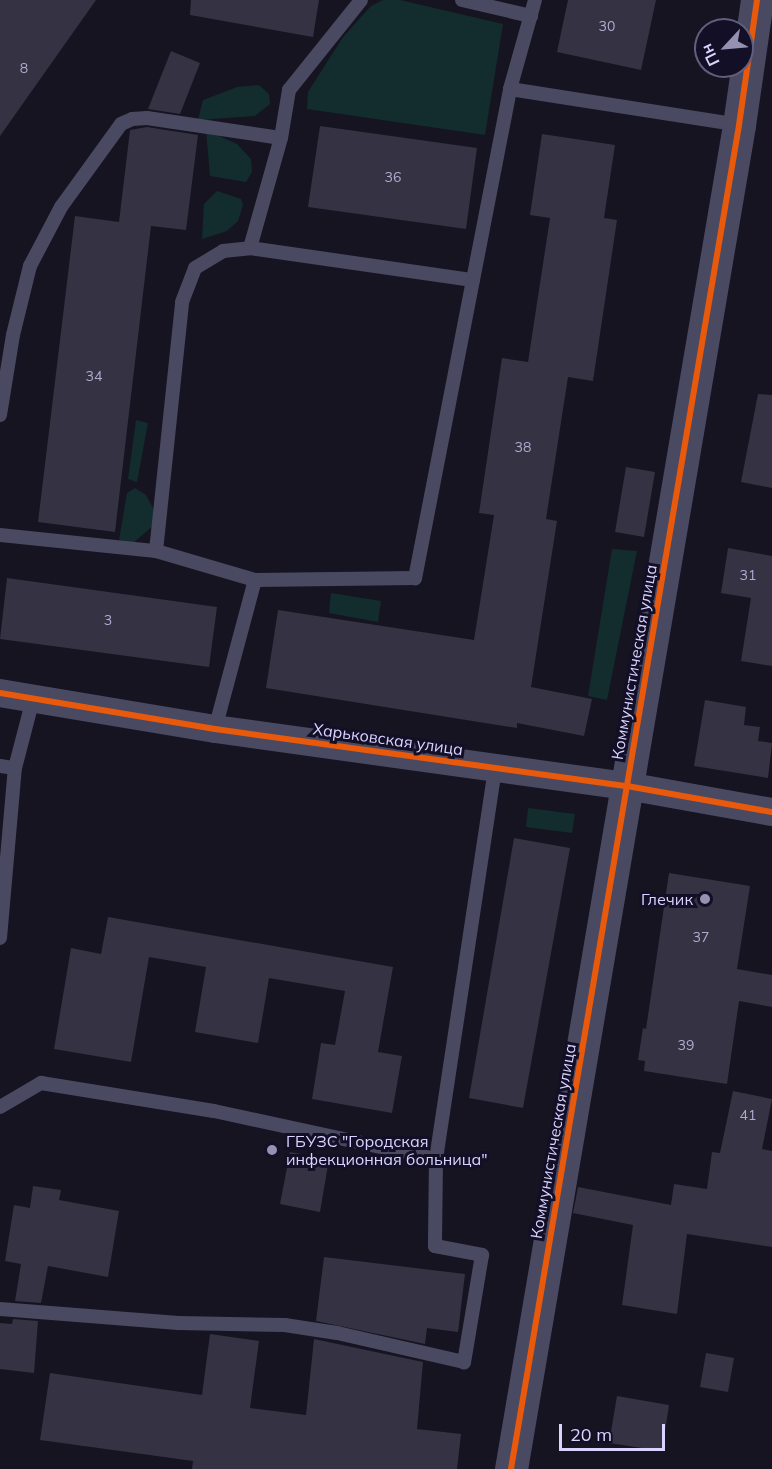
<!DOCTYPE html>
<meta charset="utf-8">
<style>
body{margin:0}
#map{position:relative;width:772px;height:1469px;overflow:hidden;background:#161421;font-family:Mulish,sans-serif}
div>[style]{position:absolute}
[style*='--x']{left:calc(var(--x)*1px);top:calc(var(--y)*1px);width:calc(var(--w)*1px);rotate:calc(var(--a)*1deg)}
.green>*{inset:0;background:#132c2d}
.building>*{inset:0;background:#343243}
.service>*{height:14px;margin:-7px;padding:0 7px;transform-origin:7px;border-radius:7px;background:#4a4962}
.minor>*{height:28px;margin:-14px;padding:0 14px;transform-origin:14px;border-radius:14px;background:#4a4962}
.tertiary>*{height:33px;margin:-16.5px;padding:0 16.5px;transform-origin:16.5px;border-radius:16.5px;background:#4a4962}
.cycleway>*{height:6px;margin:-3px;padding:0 3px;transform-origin:3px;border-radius:3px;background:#e8590c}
.dots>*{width:16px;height:16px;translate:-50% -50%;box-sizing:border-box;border:3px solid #130f26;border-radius:50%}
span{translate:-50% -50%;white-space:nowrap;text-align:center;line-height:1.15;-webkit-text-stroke:6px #130f26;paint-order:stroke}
.number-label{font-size:14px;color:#b0acd0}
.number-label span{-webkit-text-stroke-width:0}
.street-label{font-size:16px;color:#d9d4ff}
.poi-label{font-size:16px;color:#d9d4ff}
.right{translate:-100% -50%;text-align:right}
.left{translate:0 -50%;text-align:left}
.north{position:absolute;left:694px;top:18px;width:60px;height:60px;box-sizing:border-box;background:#130f26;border:2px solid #625e7d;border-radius:50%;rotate:244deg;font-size:16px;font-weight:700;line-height:24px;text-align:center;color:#d9d4ff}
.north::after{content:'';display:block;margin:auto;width:21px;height:27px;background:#9591b1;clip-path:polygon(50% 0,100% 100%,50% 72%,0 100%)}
.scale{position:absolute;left:559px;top:1424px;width:106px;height:27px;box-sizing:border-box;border:3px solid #d9d4ff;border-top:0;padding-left:8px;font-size:18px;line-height:21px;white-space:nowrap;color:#d9d4ff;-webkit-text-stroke:4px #130f26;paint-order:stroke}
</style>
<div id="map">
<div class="green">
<i style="clip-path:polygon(383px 0,400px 0,503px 24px,485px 135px,307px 109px,308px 92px,343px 37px,371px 6px)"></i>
<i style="clip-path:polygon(259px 85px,269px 94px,270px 104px,255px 116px,198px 120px,203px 100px,237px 87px)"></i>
<i style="clip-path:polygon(206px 130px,237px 144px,251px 159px,252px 172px,246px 182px,210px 176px)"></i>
<i style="clip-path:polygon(217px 191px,241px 199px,243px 205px,238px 221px,227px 231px,202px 239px,204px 204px)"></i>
<i style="clip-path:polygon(136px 420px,148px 423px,137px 482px,128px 479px)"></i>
<i style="clip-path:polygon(135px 488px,146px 495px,153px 508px,153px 526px,132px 544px,119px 540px,127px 493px)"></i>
<i style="clip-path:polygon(612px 549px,637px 551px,607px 700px,588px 696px)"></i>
<i style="clip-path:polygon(331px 593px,381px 601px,378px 622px,329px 613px)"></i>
<i style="clip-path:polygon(528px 808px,575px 814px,572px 833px,526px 827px)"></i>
</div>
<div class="building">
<i style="clip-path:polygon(0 0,96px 0,0 136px)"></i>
<i style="clip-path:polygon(191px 0,319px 0,313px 37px,190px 15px)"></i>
<i style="clip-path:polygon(568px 0,656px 0,641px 70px,557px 52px)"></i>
<i style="clip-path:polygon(171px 51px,200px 63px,180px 114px,148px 109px)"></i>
<i style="clip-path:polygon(320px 126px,477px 148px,466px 229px,308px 207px)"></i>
<i style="clip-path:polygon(147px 127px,198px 135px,186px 230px,151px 226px,115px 532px,38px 522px,75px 216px,119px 222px,130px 130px)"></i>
<i style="clip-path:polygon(542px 134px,615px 145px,604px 218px,617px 220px,593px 381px,568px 377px,546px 519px,557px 521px,531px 687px,592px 699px,584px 736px,517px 723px,517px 728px,266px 688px,278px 610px,474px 640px,494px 515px,479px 513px,502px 358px,528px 362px,550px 218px,530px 215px)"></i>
<i style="clip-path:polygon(758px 394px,772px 395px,772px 488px,741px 482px)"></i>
<i style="clip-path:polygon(626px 467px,655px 472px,644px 537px,615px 532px)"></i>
<i style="clip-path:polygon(728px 548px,772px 556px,772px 666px,741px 661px,751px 598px,721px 593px)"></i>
<i style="clip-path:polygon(7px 578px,217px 607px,209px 667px,0 639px)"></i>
<i style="clip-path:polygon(705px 700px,746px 707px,744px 725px,760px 727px,758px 741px,772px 743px,768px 778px,694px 766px)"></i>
<i style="clip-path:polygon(514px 838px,570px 848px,523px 1108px,469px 1098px)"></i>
<i style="clip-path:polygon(669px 873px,750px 886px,737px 969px,772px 975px,772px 1007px,739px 1001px,727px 1084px,644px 1071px,645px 1061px,638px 1060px,643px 1028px,646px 1029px)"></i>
<i style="clip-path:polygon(108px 917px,393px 967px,378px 1052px,402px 1056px,392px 1113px,312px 1099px,321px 1043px,335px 1045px,345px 991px,269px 978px,258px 1043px,195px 1032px,206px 967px,149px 957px,131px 1062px,54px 1049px,71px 948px,101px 954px)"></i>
<i style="clip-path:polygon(733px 1091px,772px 1099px,762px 1149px,772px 1151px,772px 1247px,687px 1234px,677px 1314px,622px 1305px,633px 1225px,573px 1213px,578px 1187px,671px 1205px,674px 1184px,707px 1189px,712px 1152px,720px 1153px)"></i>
<i style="clip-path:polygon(290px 1152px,329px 1159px,320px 1212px,280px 1204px)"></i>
<i style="clip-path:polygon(33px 1186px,61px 1190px,59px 1200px,119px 1211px,108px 1277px,48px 1266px,41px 1303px,15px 1301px,21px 1264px,5px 1261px,14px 1205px,30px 1208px)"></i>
<i style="clip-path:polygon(324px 1257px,465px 1274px,458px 1332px,427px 1328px,425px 1344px,316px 1321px)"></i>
<i style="clip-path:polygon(13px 1319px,38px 1321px,34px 1373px,0 1369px,0 1323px,12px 1324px)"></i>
<i style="clip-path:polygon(210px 1334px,259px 1341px,250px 1408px,306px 1415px,314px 1339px,423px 1362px,417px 1429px,461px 1434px,457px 1469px,192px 1469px,193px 1461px,40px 1440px,50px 1373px,202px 1395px)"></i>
<i style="clip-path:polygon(706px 1353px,734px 1358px,728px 1392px,700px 1387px)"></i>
<i style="clip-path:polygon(617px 1396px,669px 1405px,662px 1451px,609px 1443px)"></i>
</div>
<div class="service">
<i style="--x:462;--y:0;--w:71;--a:13.1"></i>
<i style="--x:510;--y:89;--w:92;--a:-74.3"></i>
<i style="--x:250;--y:248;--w:114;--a:-74.3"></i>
<i style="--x:281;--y:138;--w:49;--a:-80.5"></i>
<i style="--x:289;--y:90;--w:115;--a:-51.3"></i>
<i style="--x:473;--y:280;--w:195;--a:-79"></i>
<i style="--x:510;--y:89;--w:232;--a:8.9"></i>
<i style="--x:0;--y:415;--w:81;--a:-80.8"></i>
<i style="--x:13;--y:335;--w:71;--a:-76.2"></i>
<i style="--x:30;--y:266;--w:67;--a:-62.3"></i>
<i style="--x:61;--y:207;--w:102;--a:-54.1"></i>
<i style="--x:121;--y:124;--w:12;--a:-24"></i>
<i style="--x:132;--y:119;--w:15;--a:-4"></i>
<i style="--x:147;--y:118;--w:135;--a:8.5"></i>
<i style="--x:0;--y:535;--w:157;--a:5.9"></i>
<i style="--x:215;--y:729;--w:154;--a:-75"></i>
<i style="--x:255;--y:580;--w:103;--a:-163.7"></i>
<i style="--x:156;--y:551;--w:250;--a:-84"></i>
<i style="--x:182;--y:302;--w:36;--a:-69"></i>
<i style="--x:195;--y:268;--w:33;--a:-31"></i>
<i style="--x:223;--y:251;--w:27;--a:-6"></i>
<i style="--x:250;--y:248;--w:225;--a:8.2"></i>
<i style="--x:473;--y:280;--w:304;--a:101"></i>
<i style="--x:415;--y:578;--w:160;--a:179.3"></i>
<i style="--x:0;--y:766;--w:15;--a:8"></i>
<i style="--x:0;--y:938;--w:171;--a:-85"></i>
<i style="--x:15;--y:768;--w:71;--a:-75.4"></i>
<i style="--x:0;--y:1107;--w:48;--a:-30.3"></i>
<i style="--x:41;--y:1083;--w:175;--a:9.2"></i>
<i style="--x:214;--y:1111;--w:227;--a:12.2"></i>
<i style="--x:436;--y:1159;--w:87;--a:90.7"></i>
<i style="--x:435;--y:1246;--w:48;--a:10.8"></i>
<i style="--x:482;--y:1255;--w:109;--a:99.5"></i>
<i style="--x:464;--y:1362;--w:130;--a:-167.1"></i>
<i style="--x:337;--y:1333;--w:53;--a:-171.3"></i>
<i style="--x:285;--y:1325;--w:107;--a:-178.9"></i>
<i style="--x:178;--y:1323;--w:179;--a:-175.5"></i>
<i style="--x:436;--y:1159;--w:396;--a:-81.4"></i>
</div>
<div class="minor">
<i style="--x:0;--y:693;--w:218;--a:9.5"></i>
<i style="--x:215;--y:729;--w:416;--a:7.9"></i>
<i style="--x:627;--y:786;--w:147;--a:10.2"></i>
</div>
<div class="tertiary">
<i style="--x:511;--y:1469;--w:1363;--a:-80.37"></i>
<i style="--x:739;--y:125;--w:126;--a:-81.8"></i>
</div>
<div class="cycleway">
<i style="--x:0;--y:693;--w:218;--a:9.5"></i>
<i style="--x:215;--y:729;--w:416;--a:7.9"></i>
<i style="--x:627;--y:786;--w:147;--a:10.2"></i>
<i style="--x:511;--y:1469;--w:1363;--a:-80.37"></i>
<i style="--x:739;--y:125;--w:126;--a:-81.8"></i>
</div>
<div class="dots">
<i style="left:705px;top:899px;background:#9591b1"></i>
<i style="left:272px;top:1150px;background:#9591b1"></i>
</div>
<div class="number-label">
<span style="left:607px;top:26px">30</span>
<span style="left:24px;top:68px">8</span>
<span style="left:393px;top:177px">36</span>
<span style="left:94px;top:376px">34</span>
<span style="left:523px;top:447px">38</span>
<span style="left:748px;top:575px">31</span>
<span style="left:108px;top:620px">3</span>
<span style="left:701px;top:937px">37</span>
<span style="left:686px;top:1045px">39</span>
<span style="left:748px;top:1115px">41</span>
</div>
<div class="street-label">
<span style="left:634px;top:662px;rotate:-80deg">Коммунистическая улица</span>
<span style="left:388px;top:739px;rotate:8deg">Харьковская улица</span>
<span style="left:553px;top:1141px;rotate:-80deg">Коммунистическая улица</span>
</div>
<div class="poi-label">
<span class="right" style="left:693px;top:899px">Глечик</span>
<span class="left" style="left:286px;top:1150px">ГБУЗС "Городская<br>инфекционная больница"</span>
</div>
<div class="north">Пн</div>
<div class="scale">20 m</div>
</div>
